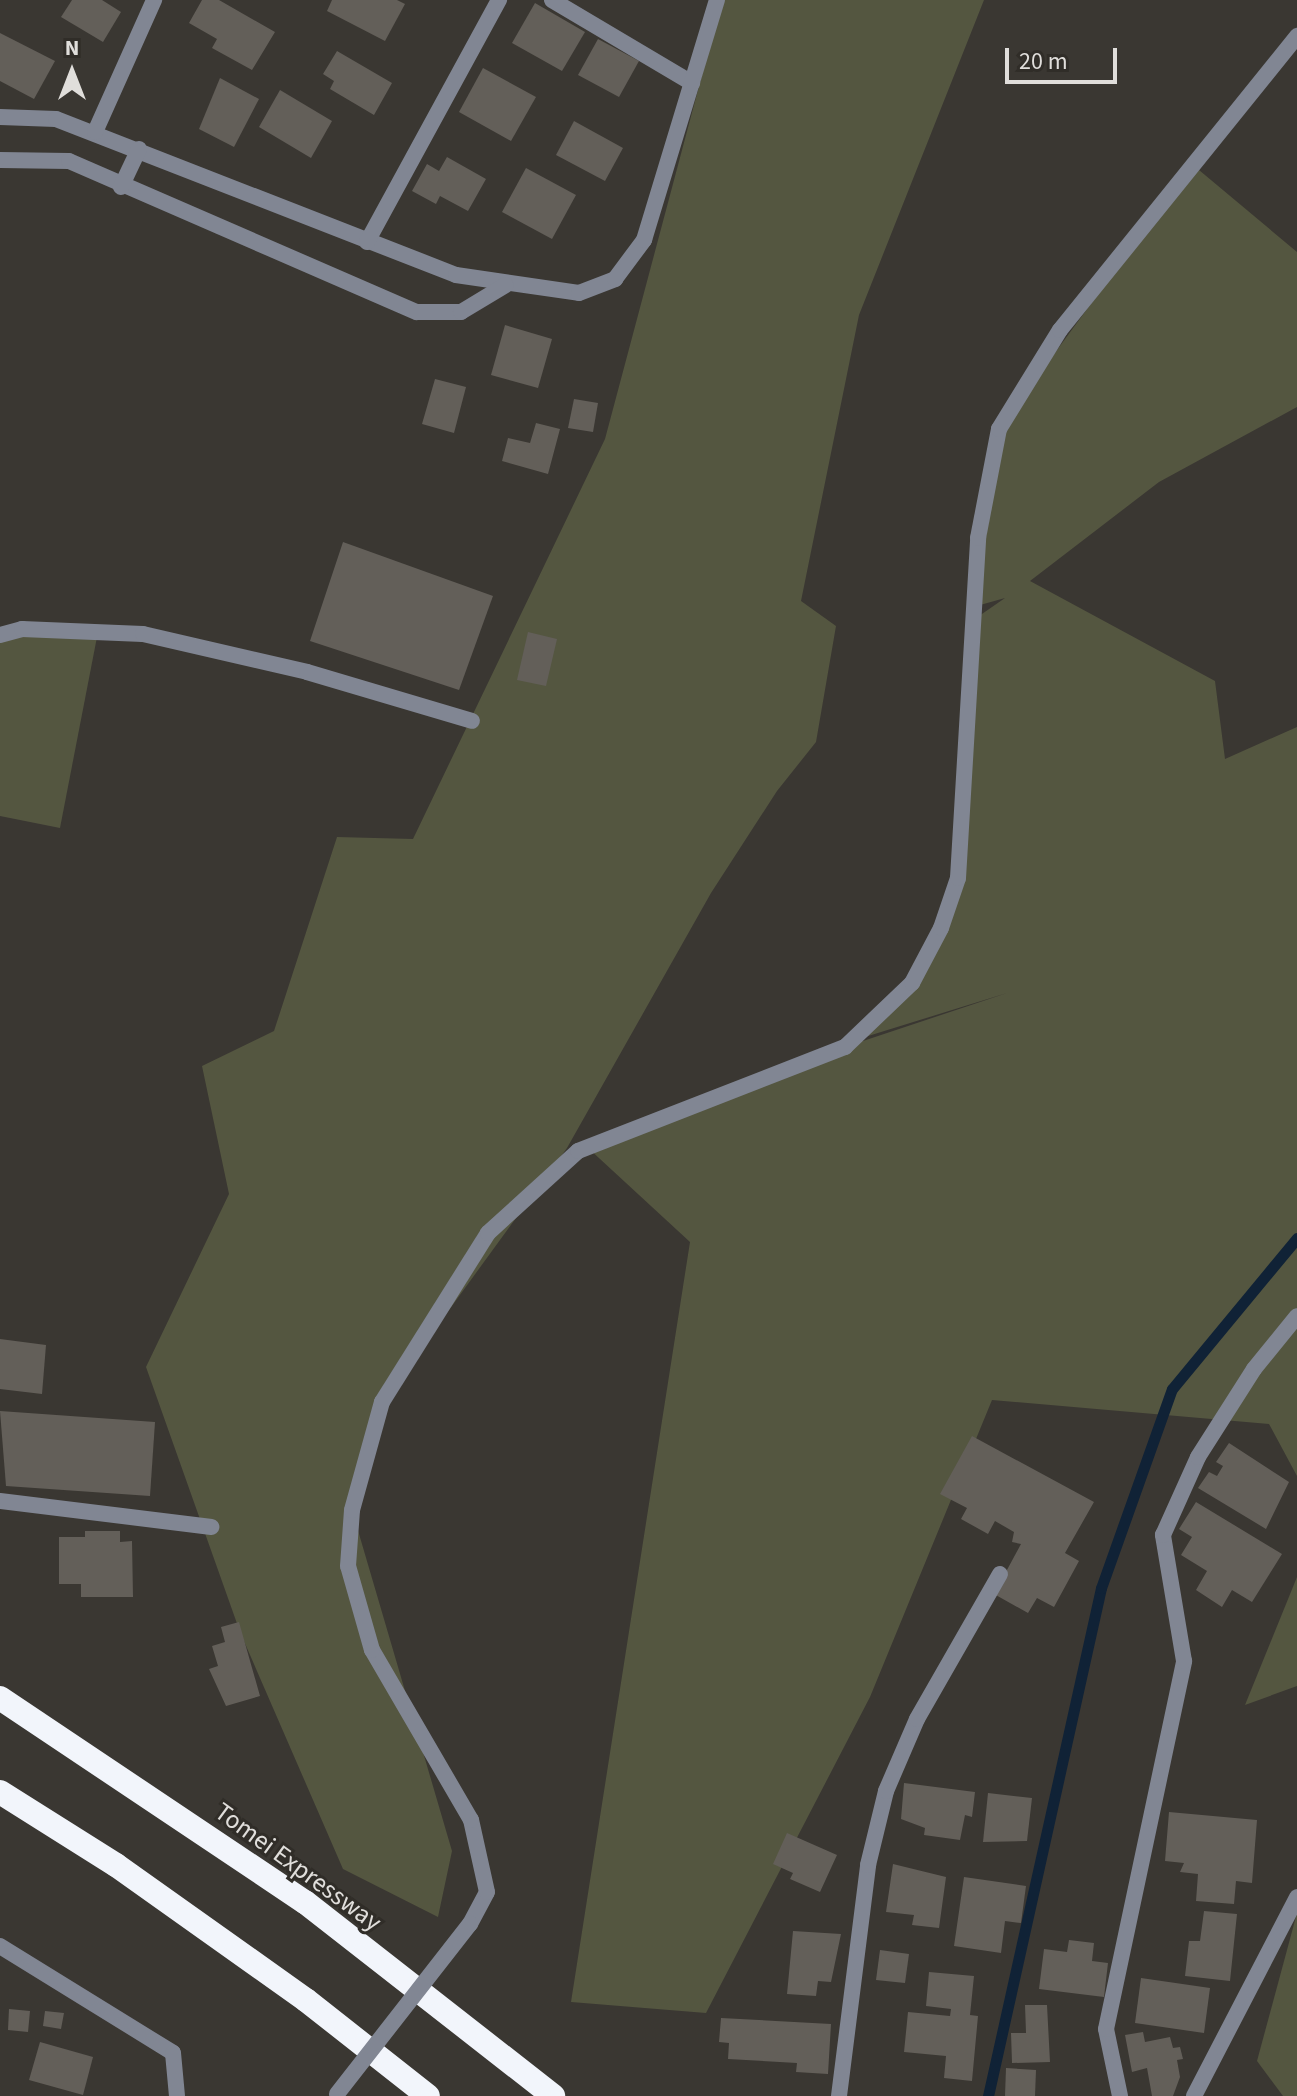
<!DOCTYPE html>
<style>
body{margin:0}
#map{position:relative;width:1297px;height:2096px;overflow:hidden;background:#3a3732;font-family:"Source Sans 3",sans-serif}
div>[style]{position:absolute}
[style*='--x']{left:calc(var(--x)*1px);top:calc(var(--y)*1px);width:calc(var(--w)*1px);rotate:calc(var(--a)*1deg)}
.green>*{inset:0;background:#545640}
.stream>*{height:11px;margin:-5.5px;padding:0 5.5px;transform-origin:5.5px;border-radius:5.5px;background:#102236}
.building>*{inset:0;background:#635f59}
.minor>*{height:16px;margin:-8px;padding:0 8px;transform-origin:8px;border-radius:8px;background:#818693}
.motorway>*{height:24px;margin:-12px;padding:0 12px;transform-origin:12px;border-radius:12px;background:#f2f5fb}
.minor-bridge>*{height:16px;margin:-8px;padding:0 8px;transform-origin:8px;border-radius:8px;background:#818693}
span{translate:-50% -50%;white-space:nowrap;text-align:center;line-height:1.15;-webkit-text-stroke:6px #302d28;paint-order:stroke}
.street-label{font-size:26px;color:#e0dedb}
.north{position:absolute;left:32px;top:32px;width:80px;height:80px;-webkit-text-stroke:6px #302d28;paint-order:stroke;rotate:0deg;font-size:22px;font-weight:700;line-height:32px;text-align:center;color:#e0dedb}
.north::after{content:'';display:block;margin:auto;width:28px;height:36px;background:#e0dedb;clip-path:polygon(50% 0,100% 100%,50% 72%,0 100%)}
.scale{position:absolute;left:1005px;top:48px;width:112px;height:36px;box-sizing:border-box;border:4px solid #e0dedb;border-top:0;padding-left:10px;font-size:24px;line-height:28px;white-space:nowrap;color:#e0dedb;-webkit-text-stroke:6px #302d28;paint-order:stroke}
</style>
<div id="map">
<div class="green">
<i style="clip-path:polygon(722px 0,984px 0,859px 315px,801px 601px,836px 626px,816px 742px,777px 791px,711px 893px,567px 1148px,382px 1402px,352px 1510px,452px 1851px,438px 1917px,343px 1869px,240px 1632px,146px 1367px,229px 1194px,202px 1066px,274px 1031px,337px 837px,413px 839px,605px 439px)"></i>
<i style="clip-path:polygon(1193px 165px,1297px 252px,1297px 407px,1159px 482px,1030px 581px,1215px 681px,1225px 759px,1297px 727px,1297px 1476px,1269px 1424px,992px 1400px,870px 1697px,706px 2013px,571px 2002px,690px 1242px,587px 1147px,845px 1047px,1007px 993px,852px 1041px,915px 978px,963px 882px,979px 616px,1005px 598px,973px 607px,999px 429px)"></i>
<i style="clip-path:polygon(0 635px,97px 637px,60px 828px,0 816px)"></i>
<i style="clip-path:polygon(1297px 1577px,1297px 1686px,1245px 1705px)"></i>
<i style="clip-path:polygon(1297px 1913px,1297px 2096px,1283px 2096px,1257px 2061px)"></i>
</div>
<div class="stream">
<i style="--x:988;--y:2096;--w:520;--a:-77.46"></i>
<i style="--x:1101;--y:1588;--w:211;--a:-70.4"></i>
<i style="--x:1172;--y:1389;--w:196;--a:-50.4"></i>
</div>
<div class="building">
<i style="clip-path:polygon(72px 0,102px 0,121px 12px,103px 42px,61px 17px)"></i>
<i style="clip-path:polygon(202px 0,219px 0,275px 32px,252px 70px,212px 48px,217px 39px,189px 23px)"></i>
<i style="clip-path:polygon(332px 0,397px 0,405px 4px,385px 41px,327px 11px)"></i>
<i style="clip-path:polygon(535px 3px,585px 32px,562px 71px,512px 43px)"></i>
<i style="clip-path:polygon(0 33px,55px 61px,34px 99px,0 81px)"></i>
<i style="clip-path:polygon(598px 39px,639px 61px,619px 97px,578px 75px)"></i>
<i style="clip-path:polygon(337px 51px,392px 83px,374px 115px,330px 89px,334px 81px,323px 74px)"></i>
<i style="clip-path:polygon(483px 68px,536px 97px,511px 141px,459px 112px)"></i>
<i style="clip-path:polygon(220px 78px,259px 99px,234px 147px,199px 129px)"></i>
<i style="clip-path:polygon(280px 90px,332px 121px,311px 158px,259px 127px)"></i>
<i style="clip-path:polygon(574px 121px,623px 148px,605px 181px,556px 155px)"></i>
<i style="clip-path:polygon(447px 157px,486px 179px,468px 211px,440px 196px,436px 204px,412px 191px,427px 164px,439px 171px)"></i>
<i style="clip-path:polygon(526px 168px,576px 195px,552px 239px,502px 212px)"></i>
<i style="clip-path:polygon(505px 325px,552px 339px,538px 388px,491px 375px)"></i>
<i style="clip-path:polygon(435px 379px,466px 387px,454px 433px,422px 424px)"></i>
<i style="clip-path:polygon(574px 399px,598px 403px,593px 432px,568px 428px)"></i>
<i style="clip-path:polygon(536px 423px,560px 429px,548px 474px,502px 461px,508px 438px,530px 443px)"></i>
<i style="clip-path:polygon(343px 542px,493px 596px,459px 690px,310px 641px)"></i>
<i style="clip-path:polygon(528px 632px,557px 639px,546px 686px,517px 680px)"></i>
<i style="clip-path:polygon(0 1339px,46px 1345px,42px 1394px,0 1389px)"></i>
<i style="clip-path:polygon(0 1411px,155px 1422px,150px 1496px,6px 1486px)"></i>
<i style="clip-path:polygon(972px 1436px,1094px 1502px,1065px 1553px,1079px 1561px,1054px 1607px,1037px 1598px,1028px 1613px,994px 1594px,1021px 1544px,1012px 1542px,1014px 1532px,995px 1521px,988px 1534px,961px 1519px,967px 1508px,940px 1494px)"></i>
<i style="clip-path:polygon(1229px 1443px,1289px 1482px,1266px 1529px,1198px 1488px,1209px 1472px,1217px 1476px,1223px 1466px,1216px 1462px)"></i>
<i style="clip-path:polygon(1196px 1502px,1282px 1554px,1252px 1602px,1232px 1590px,1222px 1607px,1196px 1590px,1207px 1571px,1181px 1555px,1192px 1537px,1179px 1529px)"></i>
<i style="clip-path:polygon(85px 1531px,120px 1531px,120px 1542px,132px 1541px,133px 1597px,81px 1597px,81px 1584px,59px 1584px,59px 1537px,85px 1537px)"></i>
<i style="clip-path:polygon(239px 1622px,260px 1696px,226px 1706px,209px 1669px,218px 1666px,212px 1646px,225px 1642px,221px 1627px)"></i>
<i style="clip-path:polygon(904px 1783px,975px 1792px,972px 1817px,965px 1815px,960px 1840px,924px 1835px,925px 1828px,901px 1819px)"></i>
<i style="clip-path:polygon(988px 1793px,1032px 1798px,1027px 1841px,983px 1842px)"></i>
<i style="clip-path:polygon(1169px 1812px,1257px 1820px,1252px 1883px,1236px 1881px,1234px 1904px,1196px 1901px,1198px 1874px,1180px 1872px,1184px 1863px,1165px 1861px)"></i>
<i style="clip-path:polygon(787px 1833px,837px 1855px,820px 1892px,790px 1879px,793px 1873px,773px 1864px)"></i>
<i style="clip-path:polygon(893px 1864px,946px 1877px,939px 1928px,912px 1925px,914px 1915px,886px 1912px)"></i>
<i style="clip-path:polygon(964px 1877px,1026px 1886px,1021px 1923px,1005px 1921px,1001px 1953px,954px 1946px)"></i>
<i style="clip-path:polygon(1204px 1911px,1237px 1914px,1230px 1981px,1185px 1976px,1189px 1941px,1200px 1941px)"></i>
<i style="clip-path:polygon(793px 1931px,841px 1934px,831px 1982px,818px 1981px,816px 1996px,787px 1994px)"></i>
<i style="clip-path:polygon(1069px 1940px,1094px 1943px,1092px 1961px,1108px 1963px,1104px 1997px,1039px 1989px,1044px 1949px,1067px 1952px)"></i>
<i style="clip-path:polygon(880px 1950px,909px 1954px,905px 1983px,876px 1980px)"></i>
<i style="clip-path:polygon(929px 1972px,974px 1976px,970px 2015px,978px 2016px,972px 2081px,944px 2078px,946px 2056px,904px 2052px,908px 2012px,950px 2016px,951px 2009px,926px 2006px)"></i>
<i style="clip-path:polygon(1141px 1978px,1210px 1988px,1204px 2033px,1135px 2023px)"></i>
<i style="clip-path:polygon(1025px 2005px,1047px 2005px,1050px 2062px,1012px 2063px,1011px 2033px,1026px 2033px)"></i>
<i style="clip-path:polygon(9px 2009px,30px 2011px,28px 2032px,8px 2030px)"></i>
<i style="clip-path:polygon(45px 2011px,64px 2013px,61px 2029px,43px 2026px)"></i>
<i style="clip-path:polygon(721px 2018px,831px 2024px,828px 2074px,796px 2072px,797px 2063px,728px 2059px,729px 2043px,719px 2042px)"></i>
<i style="clip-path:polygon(1143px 2032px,1145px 2042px,1170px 2037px,1173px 2048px,1180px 2047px,1183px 2059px,1177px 2060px,1180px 2077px,1173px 2096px,1152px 2096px,1147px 2068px,1132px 2072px,1125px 2035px)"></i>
<i style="clip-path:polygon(40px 2042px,93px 2057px,83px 2095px,29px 2080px)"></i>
<i style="clip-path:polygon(1006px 2068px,1036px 2070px,1035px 2096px,1005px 2096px)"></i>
</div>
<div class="minor">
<i style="--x:552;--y:0;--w:163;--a:30.7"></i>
<i style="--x:0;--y:117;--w:56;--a:2"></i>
<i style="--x:56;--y:119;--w:429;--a:21.3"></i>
<i style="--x:456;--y:275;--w:124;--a:8.3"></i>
<i style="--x:579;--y:293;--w:39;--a:-21"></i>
<i style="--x:615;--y:279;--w:49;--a:-53.4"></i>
<i style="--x:644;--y:240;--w:251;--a:-73.1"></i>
<i style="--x:95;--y:132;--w:145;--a:-65.9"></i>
<i style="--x:0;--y:160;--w:69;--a:0.8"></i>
<i style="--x:69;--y:161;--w:379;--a:23.5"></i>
<i style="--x:417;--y:312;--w:44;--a:0"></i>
<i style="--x:461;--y:312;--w:52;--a:-31"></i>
<i style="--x:121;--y:187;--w:42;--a:-64.7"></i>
<i style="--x:367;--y:242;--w:276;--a:-61.4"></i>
<i style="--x:0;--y:635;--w:23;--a:-15"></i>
<i style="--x:22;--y:629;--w:121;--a:2.4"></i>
<i style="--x:143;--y:634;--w:168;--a:13"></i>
<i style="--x:307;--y:672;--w:172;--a:16.5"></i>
<i style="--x:0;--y:1501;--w:213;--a:7"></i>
<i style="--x:470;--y:1924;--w:36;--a:-62"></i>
<i style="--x:487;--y:1892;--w:74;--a:-102.5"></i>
<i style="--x:471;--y:1820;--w:197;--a:-120.2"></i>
<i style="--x:372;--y:1650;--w:87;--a:-105.9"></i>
<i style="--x:348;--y:1566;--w:56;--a:-85.9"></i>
<i style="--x:352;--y:1510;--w:112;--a:-74.5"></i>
<i style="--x:382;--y:1402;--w:199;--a:-57.9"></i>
<i style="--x:488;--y:1233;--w:122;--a:-42.3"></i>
<i style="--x:578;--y:1151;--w:287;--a:-21.3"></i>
<i style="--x:845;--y:1047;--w:93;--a:-43.7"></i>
<i style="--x:912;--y:983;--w:62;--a:-62.2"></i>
<i style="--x:941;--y:928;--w:53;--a:-71.2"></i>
<i style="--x:958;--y:878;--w:341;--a:-86.6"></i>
<i style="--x:978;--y:538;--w:111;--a:-79.1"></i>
<i style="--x:999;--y:429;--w:116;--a:-58.4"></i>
<i style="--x:1060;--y:330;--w:378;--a:-51.1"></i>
<i style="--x:0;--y:1946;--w:203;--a:31.7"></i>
<i style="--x:173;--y:2053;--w:43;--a:84.7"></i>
<i style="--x:839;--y:2096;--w:233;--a:-82.8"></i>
<i style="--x:868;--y:1865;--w:76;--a:-76.3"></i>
<i style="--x:886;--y:1791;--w:78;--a:-66.7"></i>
<i style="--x:917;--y:1719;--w:167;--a:-60.2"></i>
<i style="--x:1120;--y:2096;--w:68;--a:-101.8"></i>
<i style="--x:1106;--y:2029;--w:376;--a:-78"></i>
<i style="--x:1184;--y:1661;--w:128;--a:-99.5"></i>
<i style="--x:1163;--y:1535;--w:85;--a:-65.8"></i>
<i style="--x:1198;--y:1457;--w:104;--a:-57.5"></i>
<i style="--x:1254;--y:1369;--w:68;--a:-50.9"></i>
<i style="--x:1194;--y:2096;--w:224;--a:-62.6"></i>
</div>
<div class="motorway">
<i style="--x:0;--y:1698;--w:367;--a:33.8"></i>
<i style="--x:305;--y:1902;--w:315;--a:38"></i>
<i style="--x:0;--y:1792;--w:137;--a:32.2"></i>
<i style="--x:116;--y:1865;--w:233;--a:35.4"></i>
<i style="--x:306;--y:2000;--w:155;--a:38.2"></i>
</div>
<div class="minor-bridge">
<i style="--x:337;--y:2094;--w:216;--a:-52"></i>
</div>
<div class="street-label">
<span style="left:298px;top:1867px;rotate:36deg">Tomei Expressway</span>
</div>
<div class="north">N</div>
<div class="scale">20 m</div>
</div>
